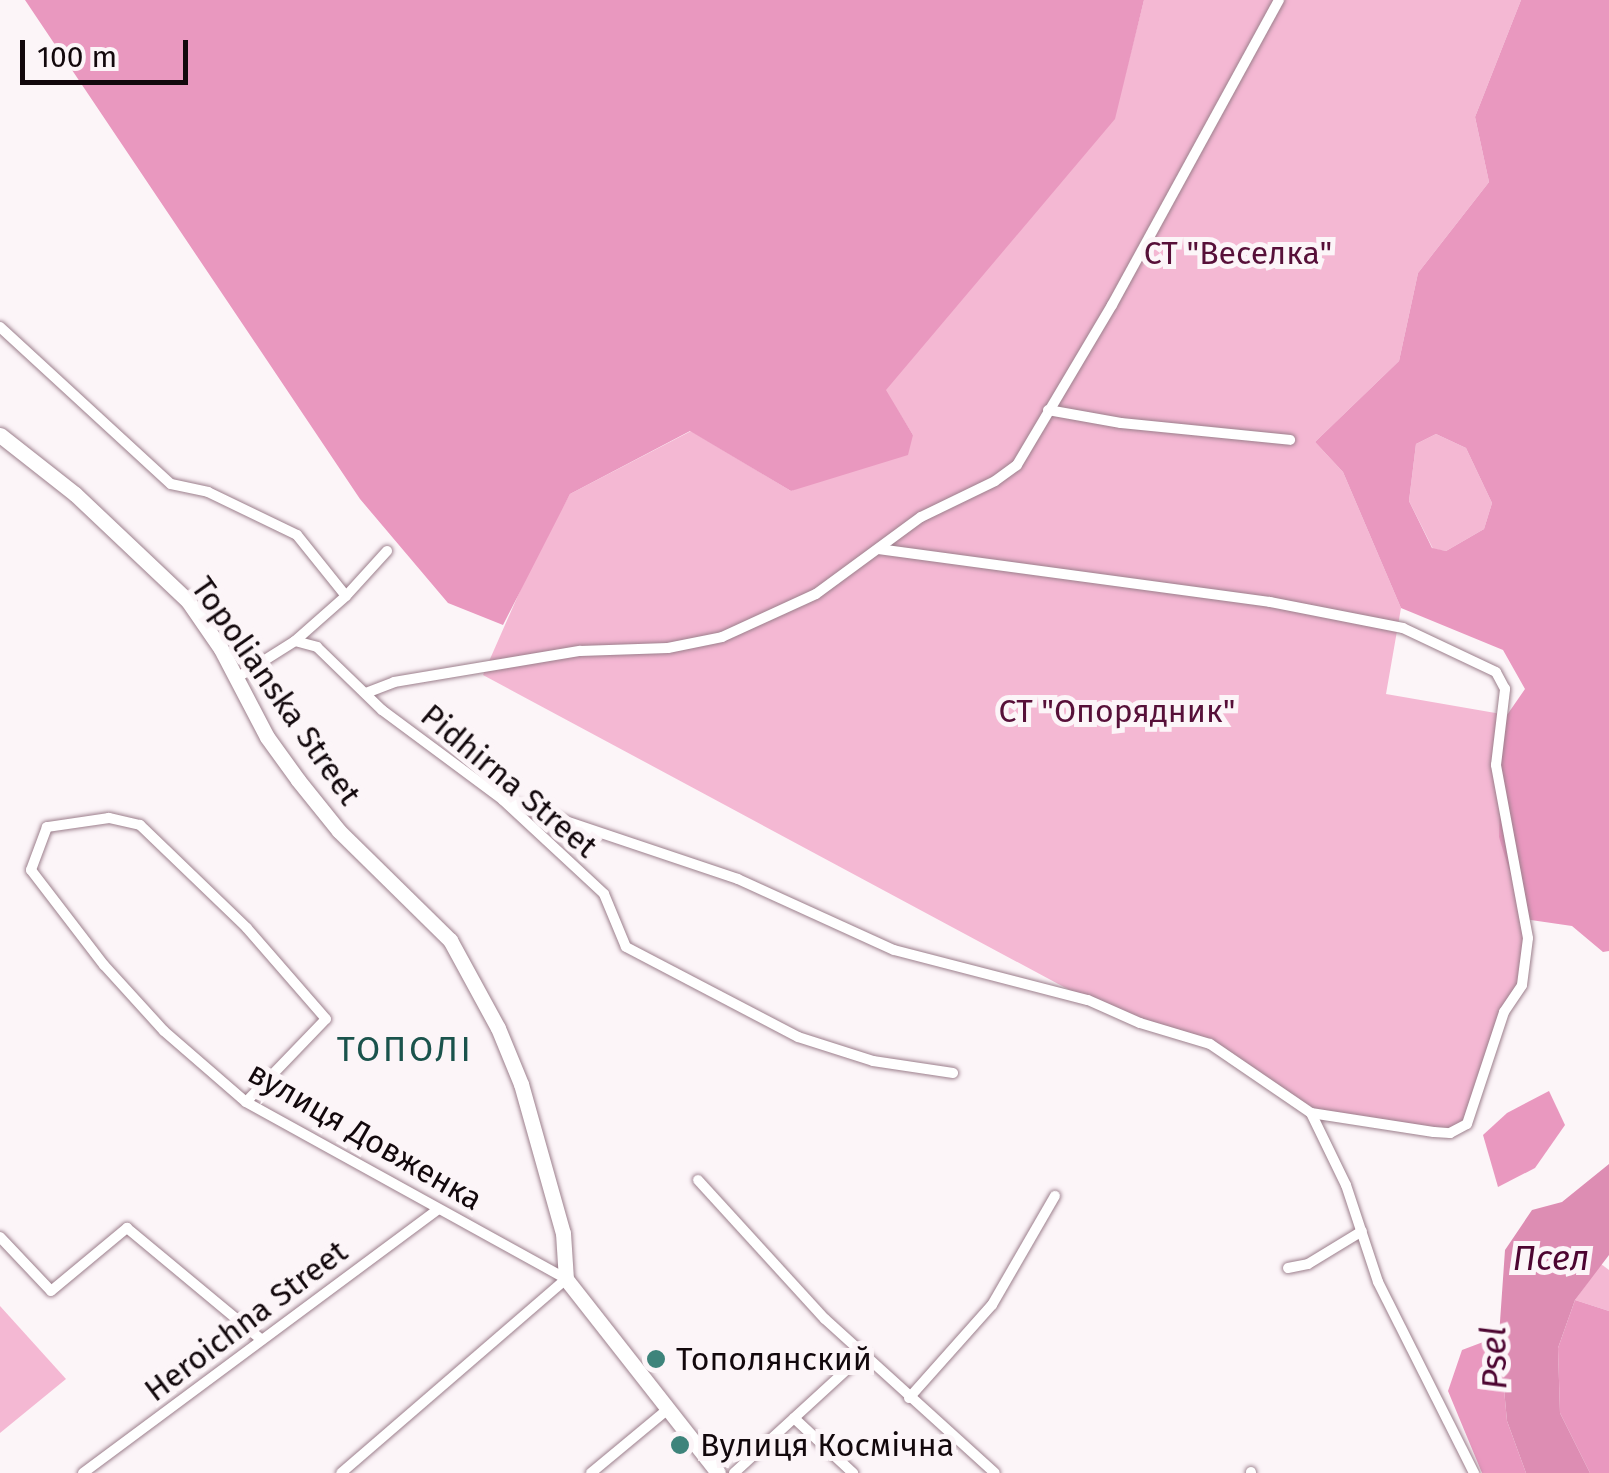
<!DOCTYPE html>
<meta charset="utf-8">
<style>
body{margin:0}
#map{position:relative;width:1609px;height:1473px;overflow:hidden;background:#fcf5f8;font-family:"Fira Sans",sans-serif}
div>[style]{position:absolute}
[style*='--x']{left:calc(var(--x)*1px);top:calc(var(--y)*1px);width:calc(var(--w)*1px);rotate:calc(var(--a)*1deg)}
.green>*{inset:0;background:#f4b8d3}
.forest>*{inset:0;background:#e998bf}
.water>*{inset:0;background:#dd8db3}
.roads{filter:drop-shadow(0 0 2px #9c7f8c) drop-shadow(0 0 2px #9c7f8c)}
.street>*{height:10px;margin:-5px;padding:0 5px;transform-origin:5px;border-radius:5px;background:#fff}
.secondary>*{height:15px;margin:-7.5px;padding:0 7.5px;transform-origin:7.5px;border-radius:7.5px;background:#fff}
.dots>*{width:28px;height:28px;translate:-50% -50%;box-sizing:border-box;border:5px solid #fcf5f8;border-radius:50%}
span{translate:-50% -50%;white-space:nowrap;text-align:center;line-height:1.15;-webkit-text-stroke:10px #fcf5f8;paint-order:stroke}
.park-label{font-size:32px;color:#571039}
.street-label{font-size:32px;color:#12080c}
.poi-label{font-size:32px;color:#12080c}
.left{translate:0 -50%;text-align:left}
.neighbourhood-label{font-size:35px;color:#1a534c;letter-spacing:2.5px}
.water-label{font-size:35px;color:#4d0531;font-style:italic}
.scale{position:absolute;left:20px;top:40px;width:168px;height:45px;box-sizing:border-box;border:5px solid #12080c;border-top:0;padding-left:12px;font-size:30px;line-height:35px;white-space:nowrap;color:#12080c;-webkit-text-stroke:8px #fcf5f8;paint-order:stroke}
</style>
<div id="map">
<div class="green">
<i style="clip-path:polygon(1144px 0,1521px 0,1475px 117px,1489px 182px,1418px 273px,1399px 361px,1315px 442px,1343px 472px,1401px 608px,1386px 694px,1507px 715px,1502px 739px,1524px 919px,1522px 985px,1511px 998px,1473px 1116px,1459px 1131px,1311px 1113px,1210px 1044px,1088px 1000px,483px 675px,534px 559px,570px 494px,691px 431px,791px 491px,913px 435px,885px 390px,1114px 119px)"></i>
<i style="clip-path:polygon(1436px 434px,1466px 448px,1492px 503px,1484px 529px,1446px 551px,1433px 549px,1409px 501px,1416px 444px)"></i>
<i style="clip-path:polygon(1601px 1264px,1609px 1270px,1609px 1311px,1575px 1300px)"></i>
<i style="clip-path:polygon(0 1306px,66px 1379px,0 1433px)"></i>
</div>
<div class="forest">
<i style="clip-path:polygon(25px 0,1144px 0,1115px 119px,886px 390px,913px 435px,908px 455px,791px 491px,690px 431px,570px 494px,503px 625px,448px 603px,360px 499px)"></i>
<i style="clip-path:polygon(evenodd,1521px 0,1609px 0,1609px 951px,1603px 952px,1572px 926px,1524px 919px,1499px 837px,1502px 739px,1507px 715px,1525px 689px,1503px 650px,1401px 608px,1343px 472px,1315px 442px,1399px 361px,1418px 273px,1489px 182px,1475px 117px,1521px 0,1436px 434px,1466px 448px,1492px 503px,1484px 529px,1446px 551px,1432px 548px,1409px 501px,1416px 444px,1436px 434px)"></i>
<i style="clip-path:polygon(1549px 1091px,1565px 1125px,1535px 1168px,1498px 1187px,1483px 1135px,1507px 1113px)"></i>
<i style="clip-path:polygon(1575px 1300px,1609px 1311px,1609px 1473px,1590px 1473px,1560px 1413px,1558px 1348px)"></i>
<i style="clip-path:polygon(1499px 1336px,1507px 1421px,1526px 1473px,1482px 1473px,1448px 1391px,1462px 1350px)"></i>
</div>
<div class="water">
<i style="clip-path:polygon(1609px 1164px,1609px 1255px,1575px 1300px,1558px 1348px,1560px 1413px,1590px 1473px,1526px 1473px,1507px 1421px,1499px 1336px,1505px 1250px,1532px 1210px,1562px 1202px)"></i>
</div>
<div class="roads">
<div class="street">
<i style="--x:0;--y:327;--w:232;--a:42.6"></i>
<i style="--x:171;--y:484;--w:38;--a:12"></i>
<i style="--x:208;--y:492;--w:99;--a:25.8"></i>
<i style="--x:297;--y:535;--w:78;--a:51.2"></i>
<i style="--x:1048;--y:410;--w:74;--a:10.1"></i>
<i style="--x:1121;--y:423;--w:170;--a:5.7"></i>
<i style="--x:295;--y:641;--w:23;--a:15"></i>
<i style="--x:317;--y:647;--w:91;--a:44.1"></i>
<i style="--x:382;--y:710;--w:151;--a:36.6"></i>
<i style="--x:503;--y:800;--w:138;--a:42.9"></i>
<i style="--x:604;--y:894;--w:57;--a:67.5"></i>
<i style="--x:626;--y:947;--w:194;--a:27.6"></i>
<i style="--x:798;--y:1037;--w:79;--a:17.7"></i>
<i style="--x:873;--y:1061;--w:81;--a:8.5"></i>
<i style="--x:238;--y:677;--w:67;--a:-32.3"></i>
<i style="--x:295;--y:641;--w:68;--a:-41.4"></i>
<i style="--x:346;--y:596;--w:61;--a:-47.7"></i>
<i style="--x:366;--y:693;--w:30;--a:-21"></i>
<i style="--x:394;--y:682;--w:189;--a:-9.5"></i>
<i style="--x:580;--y:651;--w:88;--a:-2"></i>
<i style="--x:668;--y:648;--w:55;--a:-11.5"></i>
<i style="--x:722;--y:637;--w:103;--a:-24.6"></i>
<i style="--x:816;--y:594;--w:130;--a:-36.3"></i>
<i style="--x:921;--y:517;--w:82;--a:-25.9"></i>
<i style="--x:995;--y:481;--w:27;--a:-36"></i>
<i style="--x:1017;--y:465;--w:186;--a:-59.3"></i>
<i style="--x:1112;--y:305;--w:348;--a:-61.3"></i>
<i style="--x:503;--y:800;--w:248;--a:18.6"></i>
<i style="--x:738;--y:879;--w:171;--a:24.5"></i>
<i style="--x:894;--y:950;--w:200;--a:14.5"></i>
<i style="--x:1088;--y:1000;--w:57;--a:23.9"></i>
<i style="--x:1140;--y:1023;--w:73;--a:16.7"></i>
<i style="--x:1210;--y:1044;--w:122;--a:34.3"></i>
<i style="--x:1311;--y:1113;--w:124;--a:8.8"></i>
<i style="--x:1434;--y:1132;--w:16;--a:4"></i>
<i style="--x:1450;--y:1133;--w:19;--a:-28"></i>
<i style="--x:1467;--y:1124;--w:118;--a:-71.7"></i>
<i style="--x:1504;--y:1012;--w:32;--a:-56"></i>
<i style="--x:1522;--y:985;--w:47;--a:-82.7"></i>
<i style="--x:1528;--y:938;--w:176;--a:-100.5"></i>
<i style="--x:1496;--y:765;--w:77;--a:-83.2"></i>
<i style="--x:1505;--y:689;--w:19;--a:-118"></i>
<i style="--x:1496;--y:672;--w:103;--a:-154.7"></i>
<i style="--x:1403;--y:628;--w:136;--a:-168.9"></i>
<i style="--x:1270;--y:602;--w:394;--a:-172.3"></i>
<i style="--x:246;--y:1102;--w:115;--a:-46.1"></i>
<i style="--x:326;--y:1019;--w:121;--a:-131"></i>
<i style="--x:247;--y:928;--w:149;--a:-136.1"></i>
<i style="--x:140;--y:825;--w:32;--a:-167"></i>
<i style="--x:109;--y:818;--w:63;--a:171.7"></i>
<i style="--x:47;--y:827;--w:46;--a:110.4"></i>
<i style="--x:31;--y:870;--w:120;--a:52.5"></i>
<i style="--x:104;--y:965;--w:89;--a:47.7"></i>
<i style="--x:164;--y:1031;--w:108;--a:40.9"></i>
<i style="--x:246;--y:1102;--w:366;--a:28.9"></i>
<i style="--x:566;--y:1279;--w:297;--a:139.2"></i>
<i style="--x:1311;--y:1113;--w:80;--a:64.1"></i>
<i style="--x:1346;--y:1185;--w:102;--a:71.7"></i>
<i style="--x:1378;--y:1282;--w:214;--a:63.3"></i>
<i style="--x:698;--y:1180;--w:188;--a:47.6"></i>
<i style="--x:825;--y:1319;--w:229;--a:42.2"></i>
<i style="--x:0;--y:1237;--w:74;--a:46.6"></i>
<i style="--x:51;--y:1291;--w:99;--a:-39.7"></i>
<i style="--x:127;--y:1228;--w:175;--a:39.7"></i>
<i style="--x:1288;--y:1268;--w:20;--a:-11"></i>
<i style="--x:1308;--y:1264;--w:63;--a:-31.4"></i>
<i style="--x:909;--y:1398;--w:125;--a:-48.3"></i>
<i style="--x:992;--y:1305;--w:126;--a:-60"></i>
<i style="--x:794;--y:1418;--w:81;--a:43"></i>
<i style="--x:83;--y:1473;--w:442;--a:-36.6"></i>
<i style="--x:591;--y:1473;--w:100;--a:-39.7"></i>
<i style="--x:734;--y:1473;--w:176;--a:-42.5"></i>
<i style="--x:1251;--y:1473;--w:1;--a:-90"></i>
</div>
<div class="secondary">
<i style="--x:0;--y:435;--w:95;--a:38.2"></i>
<i style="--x:75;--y:494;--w:156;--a:43.4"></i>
<i style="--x:188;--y:601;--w:58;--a:55.5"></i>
<i style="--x:221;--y:649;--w:99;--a:62.4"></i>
<i style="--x:267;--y:737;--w:53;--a:54.2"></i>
<i style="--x:298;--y:780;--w:65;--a:51.2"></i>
<i style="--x:339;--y:831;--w:156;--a:44.5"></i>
<i style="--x:450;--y:940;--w:100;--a:61.4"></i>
<i style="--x:498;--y:1028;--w:61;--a:67.7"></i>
<i style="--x:521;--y:1084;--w:155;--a:74.3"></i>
<i style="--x:563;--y:1233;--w:46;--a:86.3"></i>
<i style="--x:566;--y:1279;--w:246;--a:51.9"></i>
</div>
</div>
<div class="dots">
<i style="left:656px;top:1359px;background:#3e847b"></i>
<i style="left:680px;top:1445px;background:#3e847b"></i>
</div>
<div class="park-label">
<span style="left:1238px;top:253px">СТ "Веселка"</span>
<span style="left:1117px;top:711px">СТ "Опорядник"</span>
</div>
<div class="street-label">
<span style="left:276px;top:691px;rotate:55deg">Topolianska Street</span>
<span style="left:509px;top:781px;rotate:40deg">Pidhirna Street</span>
<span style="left:365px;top:1136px;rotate:30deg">вулиця Довженка</span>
<span style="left:246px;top:1321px;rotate:-37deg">Heroichna Street</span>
</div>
<div class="poi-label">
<span class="left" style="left:676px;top:1359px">Тополянский</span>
<span class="left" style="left:700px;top:1445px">Вулиця Космічна</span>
</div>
<div class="neighbourhood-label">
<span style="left:405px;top:1049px">ТОПОЛІ</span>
</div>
<div class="water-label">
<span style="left:1551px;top:1258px">Псел</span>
<span style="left:1494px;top:1358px;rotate:-91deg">Psel</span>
</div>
<div class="scale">100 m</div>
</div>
